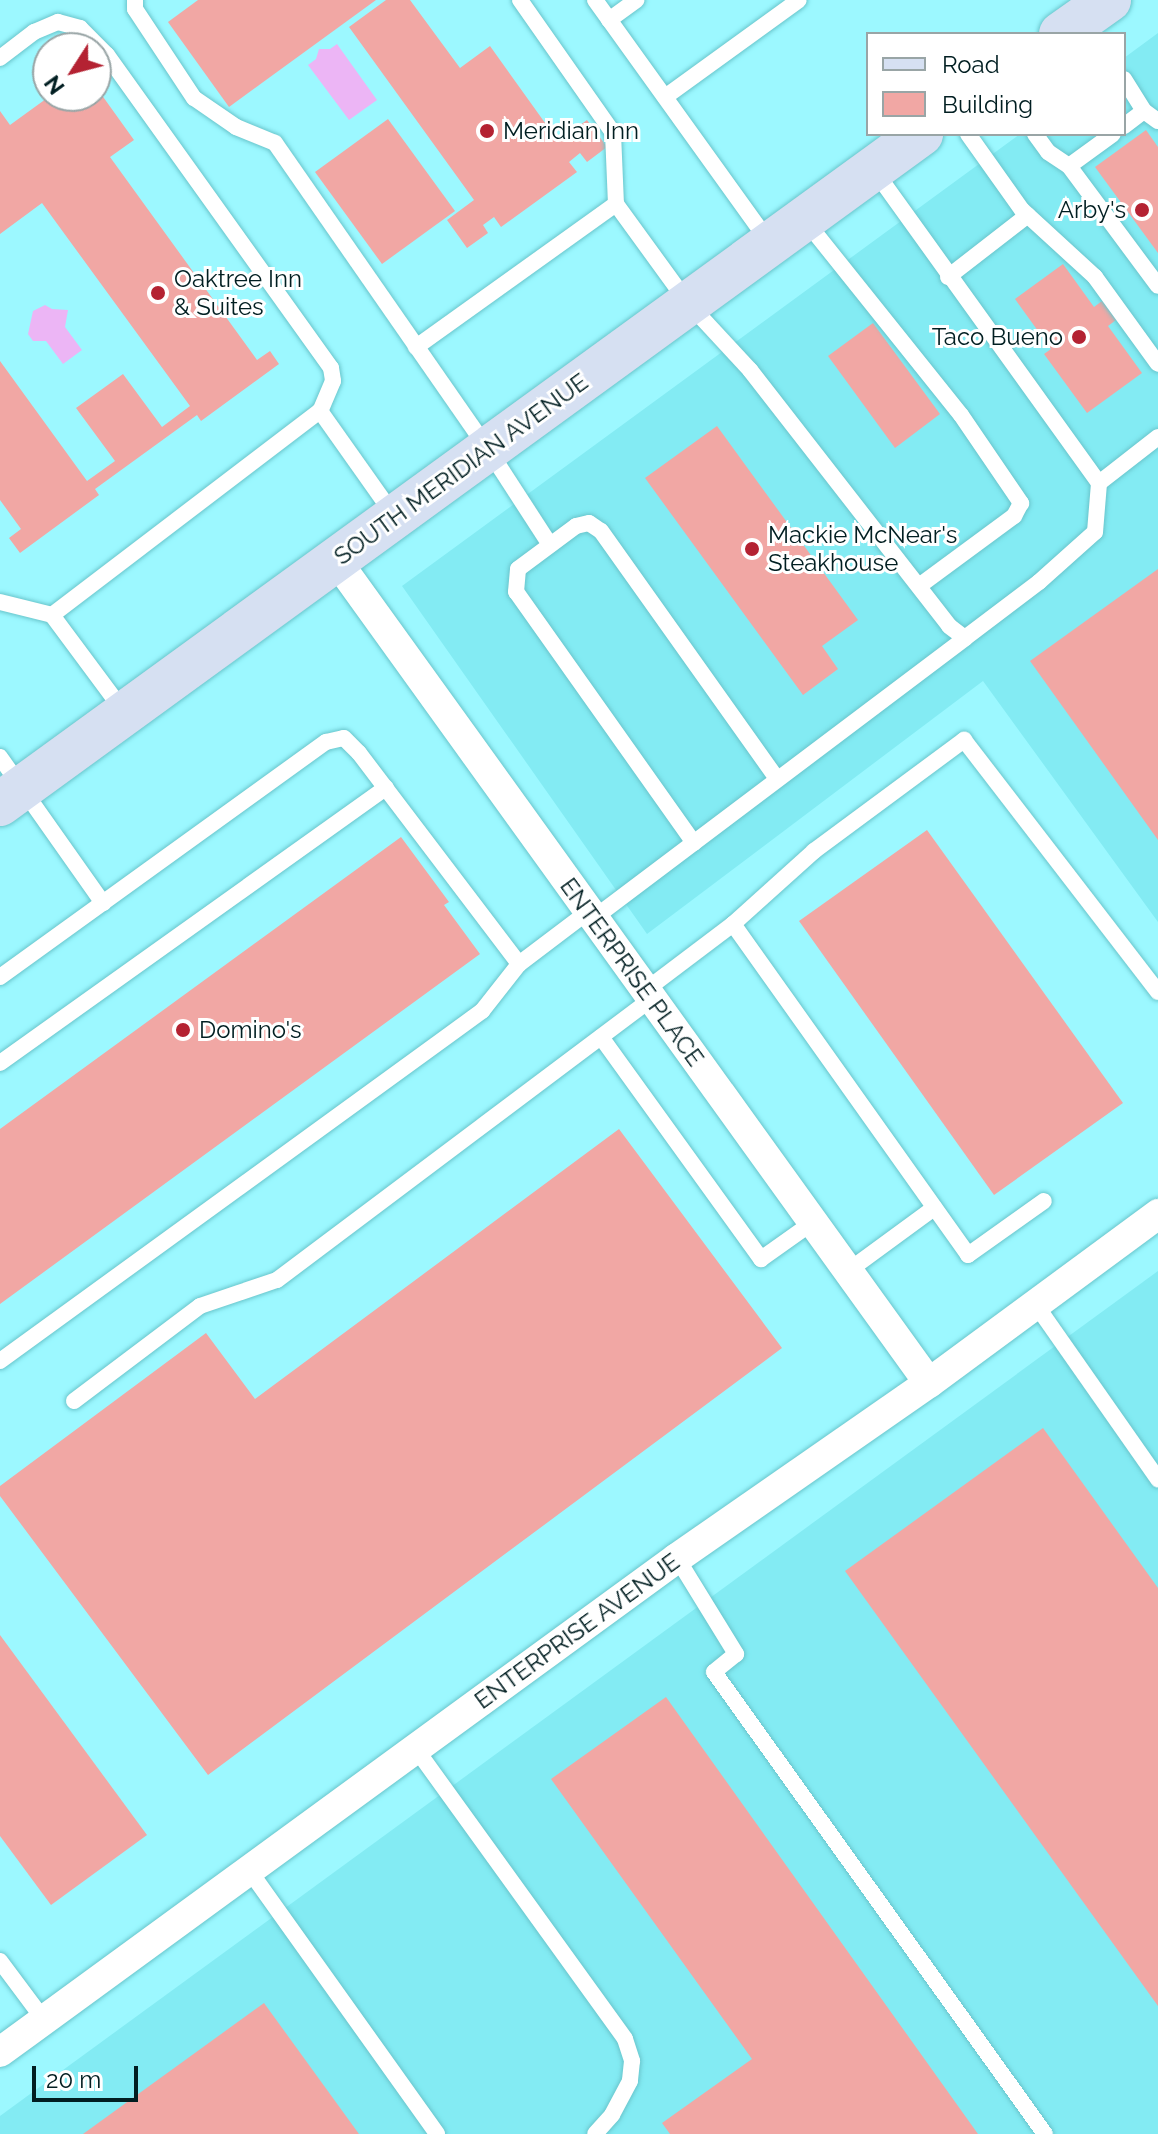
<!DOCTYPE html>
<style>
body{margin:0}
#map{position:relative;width:1158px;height:2134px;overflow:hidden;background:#9cf8ff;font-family:Raleway,sans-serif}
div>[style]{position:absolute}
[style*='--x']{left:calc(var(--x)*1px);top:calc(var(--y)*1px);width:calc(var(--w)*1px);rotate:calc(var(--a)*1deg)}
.built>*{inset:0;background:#83ebf3}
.water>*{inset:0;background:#ecb5f5}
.building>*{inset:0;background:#f1a7a4}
.roads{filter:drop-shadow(0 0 2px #69c5cc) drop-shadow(0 0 2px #69c5cc)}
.lane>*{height:16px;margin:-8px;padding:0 8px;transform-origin:8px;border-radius:8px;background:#fff}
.street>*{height:30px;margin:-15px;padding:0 15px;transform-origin:15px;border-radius:15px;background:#fff}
.secondary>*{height:44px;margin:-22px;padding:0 22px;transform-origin:22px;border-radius:22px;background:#d6e0f2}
.dots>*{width:22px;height:22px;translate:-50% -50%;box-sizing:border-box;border:4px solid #fff;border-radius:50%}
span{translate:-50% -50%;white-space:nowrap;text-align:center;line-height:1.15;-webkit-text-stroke:6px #fff;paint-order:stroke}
.poi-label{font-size:24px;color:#011e21}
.left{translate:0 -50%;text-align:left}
.right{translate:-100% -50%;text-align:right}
.street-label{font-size:24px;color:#011e21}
.legend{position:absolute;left:866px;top:32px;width:260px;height:104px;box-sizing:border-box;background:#fff;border:2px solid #99a5a6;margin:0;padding:10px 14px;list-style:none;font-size:24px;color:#011e21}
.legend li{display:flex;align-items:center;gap:16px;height:40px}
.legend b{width:40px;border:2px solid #99a5a6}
.north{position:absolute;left:32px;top:32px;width:80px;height:80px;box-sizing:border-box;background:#fff;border:2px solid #99a5a6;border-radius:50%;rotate:234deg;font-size:22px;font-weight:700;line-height:32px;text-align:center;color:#011e21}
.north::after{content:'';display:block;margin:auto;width:28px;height:36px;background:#b42232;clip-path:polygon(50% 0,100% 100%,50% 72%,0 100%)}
.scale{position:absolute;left:32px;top:2066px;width:106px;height:36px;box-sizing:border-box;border:4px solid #011e21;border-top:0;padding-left:10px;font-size:24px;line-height:28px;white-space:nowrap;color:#011e21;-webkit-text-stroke:6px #fff;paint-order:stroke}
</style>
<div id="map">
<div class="built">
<i style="clip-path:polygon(1158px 33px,1158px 922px,983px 681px,647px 934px,402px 586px,1020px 134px,1124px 134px,1124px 58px)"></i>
<i style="clip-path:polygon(1158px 1271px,1158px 2134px,0 2134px,0 2116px)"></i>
</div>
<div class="water">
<i style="clip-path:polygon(337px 44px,377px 100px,349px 120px,308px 65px,316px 59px,319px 49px,330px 49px)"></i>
<i style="clip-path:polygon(45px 305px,52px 309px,68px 310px,65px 327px,82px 350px,63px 364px,46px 341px,33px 341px,28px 334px,33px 311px)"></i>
</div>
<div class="building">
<i style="clip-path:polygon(198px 0,376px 0,229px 107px,168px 22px)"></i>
<i style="clip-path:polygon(386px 0,410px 0,460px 68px,490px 46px,558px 141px,587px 120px,607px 147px,587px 162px,580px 153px,569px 162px,577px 172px,501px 227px,494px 217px,483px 225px,488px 233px,467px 248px,447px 220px,474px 200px,349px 27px)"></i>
<i style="clip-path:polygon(96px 87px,134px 140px,110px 157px,257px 360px,270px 351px,279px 364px,201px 421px,197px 415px,95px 489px,99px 495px,20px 553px,9px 538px,21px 529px,0 500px,0 361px,87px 481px,115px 461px,76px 408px,123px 374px,162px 427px,190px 406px,42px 203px,0 234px,0 111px,10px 125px,50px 96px,96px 96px)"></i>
<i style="clip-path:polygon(388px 119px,455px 211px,382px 264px,315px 172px)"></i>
<i style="clip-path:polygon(1146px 130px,1158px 147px,1158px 253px,1095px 167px)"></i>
<i style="clip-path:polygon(1063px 264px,1094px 307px,1102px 301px,1116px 320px,1108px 326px,1142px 373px,1087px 413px,1044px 354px,1051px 349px,1015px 299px)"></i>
<i style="clip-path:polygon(873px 323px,940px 414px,895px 448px,828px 356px)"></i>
<i style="clip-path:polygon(717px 426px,858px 620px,822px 646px,838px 669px,803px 695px,645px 478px)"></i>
<i style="clip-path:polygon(1158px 569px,1158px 840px,1030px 661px)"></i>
<i style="clip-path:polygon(927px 830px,1123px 1103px,994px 1195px,799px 921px)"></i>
<i style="clip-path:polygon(401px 837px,449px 902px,444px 905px,480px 954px,0 1304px,0 1129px)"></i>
<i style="clip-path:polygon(619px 1129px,782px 1348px,208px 1775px,0 1496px,0 1486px,206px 1333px,255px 1399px)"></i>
<i style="clip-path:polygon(1043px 1428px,1158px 1588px,1158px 2006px,845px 1571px)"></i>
<i style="clip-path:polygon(0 1635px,147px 1835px,51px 1905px,0 1836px)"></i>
<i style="clip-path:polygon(666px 1697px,978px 2134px,670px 2134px,662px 2123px,752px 2059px,551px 1779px)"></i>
<i style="clip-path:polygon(264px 2003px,359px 2134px,83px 2134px)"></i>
</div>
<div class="roads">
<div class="lane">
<i style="--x:135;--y:0;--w:9;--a:90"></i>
<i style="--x:135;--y:9;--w:107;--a:56.5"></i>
<i style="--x:194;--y:98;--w:51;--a:34.6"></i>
<i style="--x:236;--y:127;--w:42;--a:22.3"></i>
<i style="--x:275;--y:143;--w:373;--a:55.2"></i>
<i style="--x:488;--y:449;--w:114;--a:57.1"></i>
<i style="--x:520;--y:0;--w:162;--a:55"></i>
<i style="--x:613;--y:133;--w:71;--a:87.6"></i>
<i style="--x:616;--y:204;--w:122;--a:54"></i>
<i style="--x:688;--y:303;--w:91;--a:47.2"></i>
<i style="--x:750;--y:370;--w:324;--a:52.1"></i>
<i style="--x:949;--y:626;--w:20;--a:37"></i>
<i style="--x:965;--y:638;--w:93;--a:-37.1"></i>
<i style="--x:1039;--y:582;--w:75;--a:-41.8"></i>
<i style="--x:1095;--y:532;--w:49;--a:-85.3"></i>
<i style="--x:595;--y:0;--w:298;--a:54.3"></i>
<i style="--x:609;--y:20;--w:34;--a:-36"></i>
<i style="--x:0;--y:58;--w:43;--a:-37.4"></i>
<i style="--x:34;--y:32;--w:26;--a:-23"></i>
<i style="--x:58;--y:22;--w:23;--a:15"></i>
<i style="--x:80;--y:28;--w:38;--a:45"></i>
<i style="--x:107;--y:55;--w:385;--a:54.4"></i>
<i style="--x:331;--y:368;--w:13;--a:81"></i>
<i style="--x:333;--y:381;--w:33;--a:113"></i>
<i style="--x:320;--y:411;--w:130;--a:54.7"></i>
<i style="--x:1124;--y:79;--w:38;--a:58"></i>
<i style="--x:1144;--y:111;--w:17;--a:36"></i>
<i style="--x:665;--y:97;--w:165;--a:-35.9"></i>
<i style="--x:1124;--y:126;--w:25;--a:-37"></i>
<i style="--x:968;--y:134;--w:93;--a:54.6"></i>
<i style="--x:1022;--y:210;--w:99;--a:42.5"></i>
<i style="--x:1095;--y:277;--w:107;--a:54.1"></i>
<i style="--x:1035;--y:134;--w:22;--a:54"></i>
<i style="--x:1048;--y:152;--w:25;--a:34"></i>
<i style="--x:1069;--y:166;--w:149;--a:53.4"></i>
<i style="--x:1069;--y:166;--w:54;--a:-36"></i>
<i style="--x:874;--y:170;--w:385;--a:54.3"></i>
<i style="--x:1099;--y:483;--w:75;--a:-37.9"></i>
<i style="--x:804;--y:219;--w:251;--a:51.3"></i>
<i style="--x:961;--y:415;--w:107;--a:55.7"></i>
<i style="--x:1021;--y:503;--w:15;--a:118"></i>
<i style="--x:1014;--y:516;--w:118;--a:143.6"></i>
<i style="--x:948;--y:277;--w:101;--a:-37.8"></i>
<i style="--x:416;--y:347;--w:246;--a:-35.6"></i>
<i style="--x:0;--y:602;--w:54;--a:14"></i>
<i style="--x:52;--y:615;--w:121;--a:53.4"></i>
<i style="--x:52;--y:615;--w:337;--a:-37.3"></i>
<i style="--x:0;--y:757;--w:179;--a:54.8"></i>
<i style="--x:694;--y:843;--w:308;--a:-125.3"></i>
<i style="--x:516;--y:592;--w:23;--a:-85"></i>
<i style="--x:518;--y:569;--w:72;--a:-36.6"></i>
<i style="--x:576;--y:526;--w:13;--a:-13"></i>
<i style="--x:589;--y:523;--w:14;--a:34"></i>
<i style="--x:601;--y:531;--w:304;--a:54.6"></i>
<i style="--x:594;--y:918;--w:465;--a:-37"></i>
<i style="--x:733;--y:924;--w:406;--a:54.6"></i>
<i style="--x:968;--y:1255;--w:93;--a:-35.4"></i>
<i style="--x:0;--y:977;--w:402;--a:-35.8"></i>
<i style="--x:326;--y:742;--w:18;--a:-13"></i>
<i style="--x:344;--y:738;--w:21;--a:45"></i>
<i style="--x:359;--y:753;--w:265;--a:52.8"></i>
<i style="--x:519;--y:964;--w:88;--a:-37.1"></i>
<i style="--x:647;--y:989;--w:108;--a:-37.1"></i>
<i style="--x:733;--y:924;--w:109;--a:-42"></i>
<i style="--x:814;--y:851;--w:187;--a:-36.5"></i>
<i style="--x:964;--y:740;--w:318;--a:52.4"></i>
<i style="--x:601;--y:1037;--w:274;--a:54.2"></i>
<i style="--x:761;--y:1259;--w:64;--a:-35.4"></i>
<i style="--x:0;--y:1063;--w:474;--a:-35.5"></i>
<i style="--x:848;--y:1271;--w:107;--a:-36.2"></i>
<i style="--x:1036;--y:1305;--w:213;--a:55"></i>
<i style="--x:0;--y:1361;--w:596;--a:-35.98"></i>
<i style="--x:482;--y:1011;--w:60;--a:-51.8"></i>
<i style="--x:74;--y:1401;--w:158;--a:-37"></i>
<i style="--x:200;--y:1306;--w:81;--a:-18.7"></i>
<i style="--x:277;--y:1280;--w:469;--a:-36.9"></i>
<i style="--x:677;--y:1558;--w:113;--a:58.4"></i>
<i style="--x:736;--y:1654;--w:28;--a:141"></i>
<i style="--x:714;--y:1672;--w:568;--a:54.38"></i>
<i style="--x:416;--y:1749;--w:357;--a:54.2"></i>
<i style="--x:625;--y:2039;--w:23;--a:72"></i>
<i style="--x:632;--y:2061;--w:20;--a:96"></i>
<i style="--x:630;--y:2081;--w:38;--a:118"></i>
<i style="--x:612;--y:2115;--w:25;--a:132"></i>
<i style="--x:249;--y:1870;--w:324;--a:54.5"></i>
<i style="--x:0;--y:1961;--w:74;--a:53.3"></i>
</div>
<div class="street">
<i style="--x:336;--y:560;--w:1014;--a:54.23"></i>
<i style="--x:0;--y:2052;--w:838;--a:-36.12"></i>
<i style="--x:677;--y:1558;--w:307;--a:-34.8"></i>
<i style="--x:929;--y:1383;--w:285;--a:-36.4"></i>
</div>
<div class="secondary">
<i style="--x:1061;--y:34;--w:59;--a:-35.3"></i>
<i style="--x:0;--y:804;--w:1139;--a:-36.03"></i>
</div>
</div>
<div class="dots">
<i style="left:487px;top:131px;background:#b42232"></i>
<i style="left:1142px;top:210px;background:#b42232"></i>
<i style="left:158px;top:293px;background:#b42232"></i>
<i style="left:1079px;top:337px;background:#b42232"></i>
<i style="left:752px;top:549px;background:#b42232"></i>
<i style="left:183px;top:1030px;background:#b42232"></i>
</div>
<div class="poi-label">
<span class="left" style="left:503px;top:131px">Meridian Inn</span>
<span class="right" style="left:1126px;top:210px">Arby's</span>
<span class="left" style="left:174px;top:293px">Oaktree Inn<br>&amp; Suites</span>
<span class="right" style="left:1063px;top:337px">Taco Bueno</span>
<span class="left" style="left:768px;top:549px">Mackie McNear's<br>Steakhouse</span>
<span class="left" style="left:199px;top:1030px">Domino's</span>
</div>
<div class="street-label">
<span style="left:461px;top:469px;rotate:-36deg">SOUTH MERIDIAN AVENUE</span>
<span style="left:632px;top:972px;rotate:54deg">ENTERPRISE PLACE</span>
<span style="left:577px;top:1631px;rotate:-36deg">ENTERPRISE AVENUE</span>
</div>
<ul class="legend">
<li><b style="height:10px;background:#d6e0f2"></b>Road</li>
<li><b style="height:22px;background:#f1a7a4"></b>Building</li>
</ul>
<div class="north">N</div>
<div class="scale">20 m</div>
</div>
